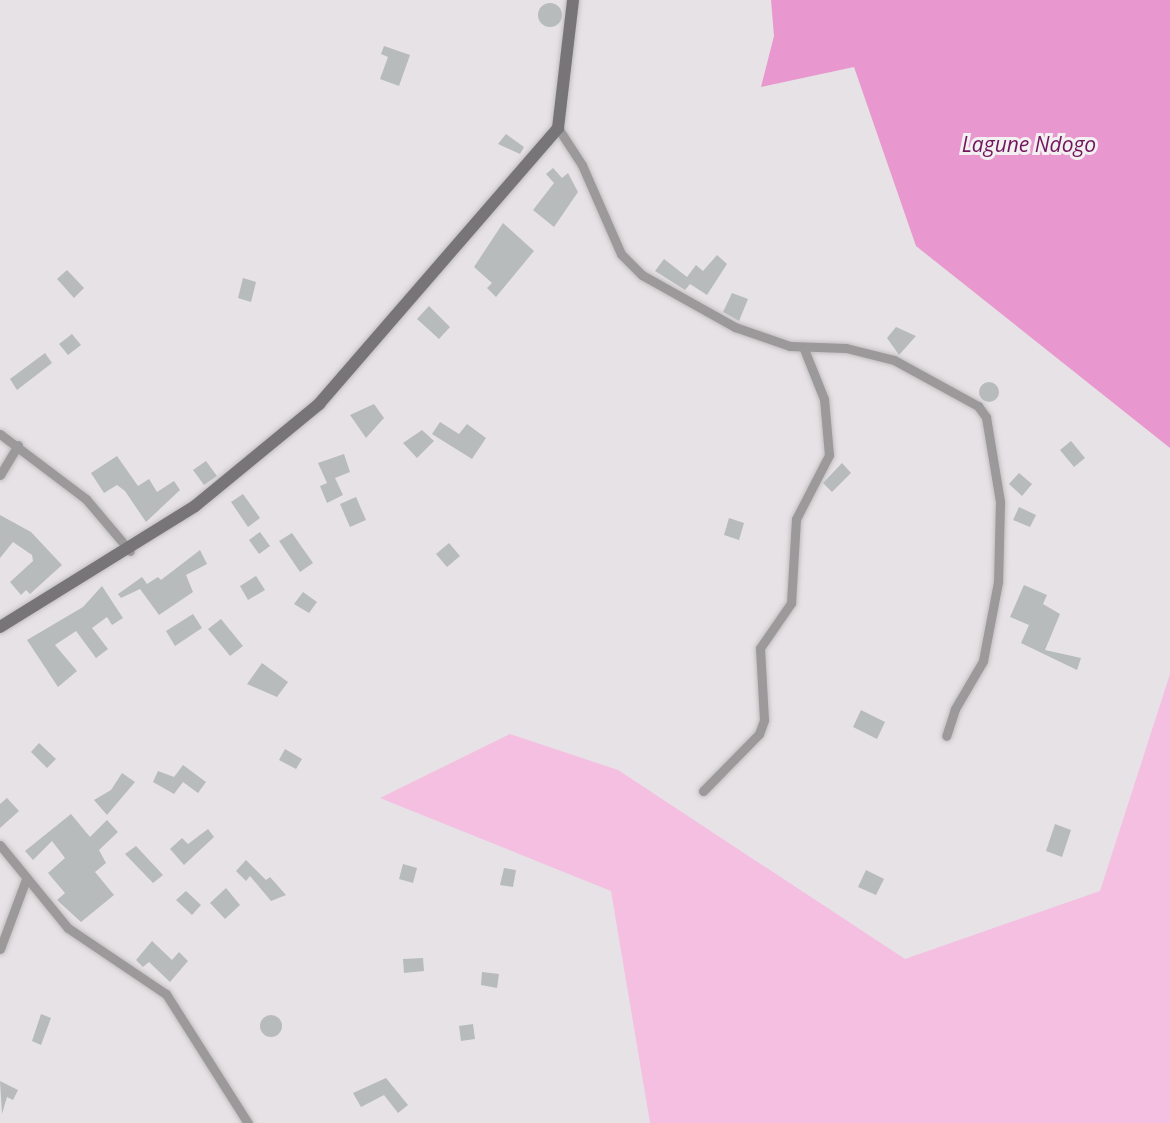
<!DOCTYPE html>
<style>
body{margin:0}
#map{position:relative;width:1170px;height:1123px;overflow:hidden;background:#e6e2e5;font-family:"Open Sans",sans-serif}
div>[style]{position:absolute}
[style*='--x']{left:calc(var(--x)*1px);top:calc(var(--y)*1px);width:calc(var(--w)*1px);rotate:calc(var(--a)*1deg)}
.green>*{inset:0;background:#f5bfe2}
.water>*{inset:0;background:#e998cf}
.building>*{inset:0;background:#b7bbbc}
.round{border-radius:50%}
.roads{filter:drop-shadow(0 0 2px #c1bec0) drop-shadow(0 0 2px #c1bec0)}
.street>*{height:9px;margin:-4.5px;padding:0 4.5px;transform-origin:4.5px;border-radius:4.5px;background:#9b999a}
.secondary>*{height:12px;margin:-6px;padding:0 6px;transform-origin:6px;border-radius:6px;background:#777577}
span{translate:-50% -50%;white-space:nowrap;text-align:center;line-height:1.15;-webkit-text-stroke:6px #f3f0f2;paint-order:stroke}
.water-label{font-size:21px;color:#73155d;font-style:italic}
</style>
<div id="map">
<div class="green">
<i style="clip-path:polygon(1170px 674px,1170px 1123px,650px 1123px,611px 891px,380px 798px,510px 734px,618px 770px,905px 959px,1100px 891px)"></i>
</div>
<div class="water">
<i style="clip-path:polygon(771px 0,1170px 0,1170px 448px,916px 246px,854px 67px,761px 87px,774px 36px)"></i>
</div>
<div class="building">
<i class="round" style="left:538px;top:3px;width:24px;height:24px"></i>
<i style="clip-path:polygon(384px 46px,410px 55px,399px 86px,380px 79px,388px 57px,381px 54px)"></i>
<i style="clip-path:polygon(506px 134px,524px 147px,520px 154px,498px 144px)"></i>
<i style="clip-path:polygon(553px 168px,562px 178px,568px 173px,578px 192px,554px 227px,533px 210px,554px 183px,546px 174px)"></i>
<i style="clip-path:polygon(503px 223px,534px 251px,496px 297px,487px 288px,492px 283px,474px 267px)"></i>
<i style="clip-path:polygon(717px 255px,727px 264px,707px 295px,690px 284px,685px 290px,655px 271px,664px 259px,687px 277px,696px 265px,703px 271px)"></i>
<i style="clip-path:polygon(67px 270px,84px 288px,74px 298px,57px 279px)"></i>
<i style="clip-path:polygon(243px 278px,256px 282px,251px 302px,238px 298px)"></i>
<i style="clip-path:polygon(732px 293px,748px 299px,739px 321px,723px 312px)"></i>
<i style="clip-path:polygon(429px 306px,450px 327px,439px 339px,417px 319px)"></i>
<i style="clip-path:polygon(896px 327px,916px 336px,899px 355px,887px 338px)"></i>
<i style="clip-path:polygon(72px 334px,81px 345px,68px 355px,59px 344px)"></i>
<i style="clip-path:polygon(45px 353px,52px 363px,17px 390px,10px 379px)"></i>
<i class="round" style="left:979px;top:382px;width:20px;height:20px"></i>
<i style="clip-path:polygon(374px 404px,384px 418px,366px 438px,350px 415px)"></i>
<i style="clip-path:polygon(440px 422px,459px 434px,467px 424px,486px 438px,472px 459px,432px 434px)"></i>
<i style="clip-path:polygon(422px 430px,434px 441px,417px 458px,403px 443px)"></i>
<i style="clip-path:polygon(1071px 441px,1085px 458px,1074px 467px,1060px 450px)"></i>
<i style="clip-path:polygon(344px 454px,350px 472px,335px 478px,343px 495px,327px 503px,320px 486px,327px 483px,318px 463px)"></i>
<i style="clip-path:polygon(117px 456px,138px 486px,149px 479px,157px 492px,174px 481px,180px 490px,146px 522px,125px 491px,117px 485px,104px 493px,91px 473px)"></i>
<i style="clip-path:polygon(206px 461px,217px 476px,204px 485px,193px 470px)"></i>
<i style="clip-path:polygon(842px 463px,851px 473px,832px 492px,823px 483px)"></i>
<i style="clip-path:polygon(1019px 473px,1032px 484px,1022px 496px,1009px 484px)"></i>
<i style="clip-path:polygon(243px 494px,260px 518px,248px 527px,231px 502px)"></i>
<i style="clip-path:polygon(356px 497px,366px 520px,350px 527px,340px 504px)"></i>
<i style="clip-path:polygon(1019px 507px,1036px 515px,1030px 527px,1013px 520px)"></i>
<i style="clip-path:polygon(0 515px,31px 532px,62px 565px,30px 594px,26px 590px,21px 595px,10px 582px,33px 561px,32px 555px,13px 542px,0 558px)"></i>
<i style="clip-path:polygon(729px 518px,744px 523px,739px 540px,724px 535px)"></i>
<i style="clip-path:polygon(260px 532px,270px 546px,259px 554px,249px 540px)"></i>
<i style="clip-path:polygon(292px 533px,313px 563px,300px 572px,279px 541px)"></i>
<i style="clip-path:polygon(449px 543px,460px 556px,447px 567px,436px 554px)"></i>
<i style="clip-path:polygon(200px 550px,207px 564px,186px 575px,193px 592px,159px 615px,140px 589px,121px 598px,118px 594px,142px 577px,147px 584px,158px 577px,161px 580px)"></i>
<i style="clip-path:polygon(256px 576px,265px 590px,248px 600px,240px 586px)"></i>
<i style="clip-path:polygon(1024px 585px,1047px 595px,1043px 604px,1060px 614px,1045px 650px,1081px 658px,1077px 670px,1021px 643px,1029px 625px,1010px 617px)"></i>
<i style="clip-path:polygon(102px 586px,123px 618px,112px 625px,107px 617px,92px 628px,108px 649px,96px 658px,76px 631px,55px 645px,77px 671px,58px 687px,27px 640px,83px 607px)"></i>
<i style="clip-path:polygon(303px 592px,317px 602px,309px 613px,294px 604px)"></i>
<i style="clip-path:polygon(193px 614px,202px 628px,175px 646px,166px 631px)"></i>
<i style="clip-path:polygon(221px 619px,243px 646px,230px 656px,208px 629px)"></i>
<i style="clip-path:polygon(262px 663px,288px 682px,277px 697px,247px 684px)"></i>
<i style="clip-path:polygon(861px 710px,885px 722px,877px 739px,853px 727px)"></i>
<i style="clip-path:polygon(39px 743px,56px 759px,47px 768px,31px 752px)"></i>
<i style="clip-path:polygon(285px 749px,302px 759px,296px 769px,279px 760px)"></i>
<i style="clip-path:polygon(183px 765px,206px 782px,198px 793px,183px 782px,174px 794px,153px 782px,158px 771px,174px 777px)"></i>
<i style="clip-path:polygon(122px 773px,135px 782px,107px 815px,94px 800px,111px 790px)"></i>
<i style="clip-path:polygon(7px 798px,19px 811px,0 828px,0 804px)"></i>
<i style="clip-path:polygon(71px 814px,90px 837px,107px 820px,118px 832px,99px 850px,106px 863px,95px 872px,114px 895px,81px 922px,57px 900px,65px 893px,48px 873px,65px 858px,52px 841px,33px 860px,25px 851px)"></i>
<i style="clip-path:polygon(1055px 824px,1071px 830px,1062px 857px,1046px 851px)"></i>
<i style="clip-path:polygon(208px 829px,214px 837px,184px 865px,170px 849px,182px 838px,188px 844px)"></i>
<i style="clip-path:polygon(136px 846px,163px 875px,153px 883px,125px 854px)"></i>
<i style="clip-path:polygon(246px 860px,266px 880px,270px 877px,286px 895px,271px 901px,250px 876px,246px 881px,236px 871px)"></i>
<i style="clip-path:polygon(403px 864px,417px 868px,413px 883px,399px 879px)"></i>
<i style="clip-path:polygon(504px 868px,516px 870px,513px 887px,500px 885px)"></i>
<i style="clip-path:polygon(866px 870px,884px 879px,876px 895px,858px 887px)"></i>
<i style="clip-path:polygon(226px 888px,240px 905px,225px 919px,210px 903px)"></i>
<i style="clip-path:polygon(186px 891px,201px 905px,192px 915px,176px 900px)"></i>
<i style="clip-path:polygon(152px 941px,172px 960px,179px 952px,188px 961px,170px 982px,149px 962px,143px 967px,136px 960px)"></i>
<i style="clip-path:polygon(423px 958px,424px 971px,404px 973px,403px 959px)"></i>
<i style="clip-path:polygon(482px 972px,499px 974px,497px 988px,481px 985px)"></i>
<i style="clip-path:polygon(41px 1014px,51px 1018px,41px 1045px,32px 1041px)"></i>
<i class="round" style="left:260px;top:1015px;width:22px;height:22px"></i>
<i style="clip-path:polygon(473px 1024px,475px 1039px,461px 1041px,459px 1026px)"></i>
<i style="clip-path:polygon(386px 1078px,408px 1105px,398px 1113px,384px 1095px,361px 1107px,353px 1093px)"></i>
<i style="clip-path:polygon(0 1081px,18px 1090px,13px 1100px,7px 1097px,2px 1114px)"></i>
</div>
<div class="roads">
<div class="street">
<i style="--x:558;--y:128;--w:44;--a:57"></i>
<i style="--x:582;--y:165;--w:97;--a:66.3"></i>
<i style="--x:621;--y:254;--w:30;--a:45"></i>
<i style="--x:642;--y:275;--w:107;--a:29.2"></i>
<i style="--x:735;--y:327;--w:58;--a:19.1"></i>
<i style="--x:790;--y:346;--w:56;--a:2"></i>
<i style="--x:846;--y:348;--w:49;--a:14"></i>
<i style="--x:894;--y:360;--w:96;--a:28.7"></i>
<i style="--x:978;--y:406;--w:14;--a:54"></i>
<i style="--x:986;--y:417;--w:86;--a:80.6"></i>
<i style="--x:1000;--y:502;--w:80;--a:91.4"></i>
<i style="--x:998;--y:582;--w:80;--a:100.8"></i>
<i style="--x:983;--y:661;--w:56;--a:120.3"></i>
<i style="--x:955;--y:709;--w:28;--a:108"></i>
<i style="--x:0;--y:434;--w:108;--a:37.1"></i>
<i style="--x:86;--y:499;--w:68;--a:49.8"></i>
<i style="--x:0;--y:475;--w:35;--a:-59"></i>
<i style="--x:703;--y:791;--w:80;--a:-45.5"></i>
<i style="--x:759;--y:734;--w:15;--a:-70"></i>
<i style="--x:764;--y:720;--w:72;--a:-93.2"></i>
<i style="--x:760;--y:648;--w:55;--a:-55.4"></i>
<i style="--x:791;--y:603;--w:84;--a:-86.6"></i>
<i style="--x:796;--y:519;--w:72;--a:-62.7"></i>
<i style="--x:829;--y:455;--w:56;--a:-95.1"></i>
<i style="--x:824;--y:399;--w:54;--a:-111.8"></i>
<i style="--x:0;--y:845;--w:107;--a:50.7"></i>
<i style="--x:68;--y:928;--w:118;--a:34"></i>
<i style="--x:166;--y:994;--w:153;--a:57.6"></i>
<i style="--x:0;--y:949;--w:75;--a:-69.6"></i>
</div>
<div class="secondary">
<i style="--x:0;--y:627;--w:229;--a:-31.8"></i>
<i style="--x:195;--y:506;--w:161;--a:-39.4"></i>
<i style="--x:319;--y:404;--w:365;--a:-49.1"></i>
<i style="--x:558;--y:128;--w:129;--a:-83.3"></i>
</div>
</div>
<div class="water-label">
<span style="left:1029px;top:144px">Lagune Ndogo</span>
</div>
</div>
